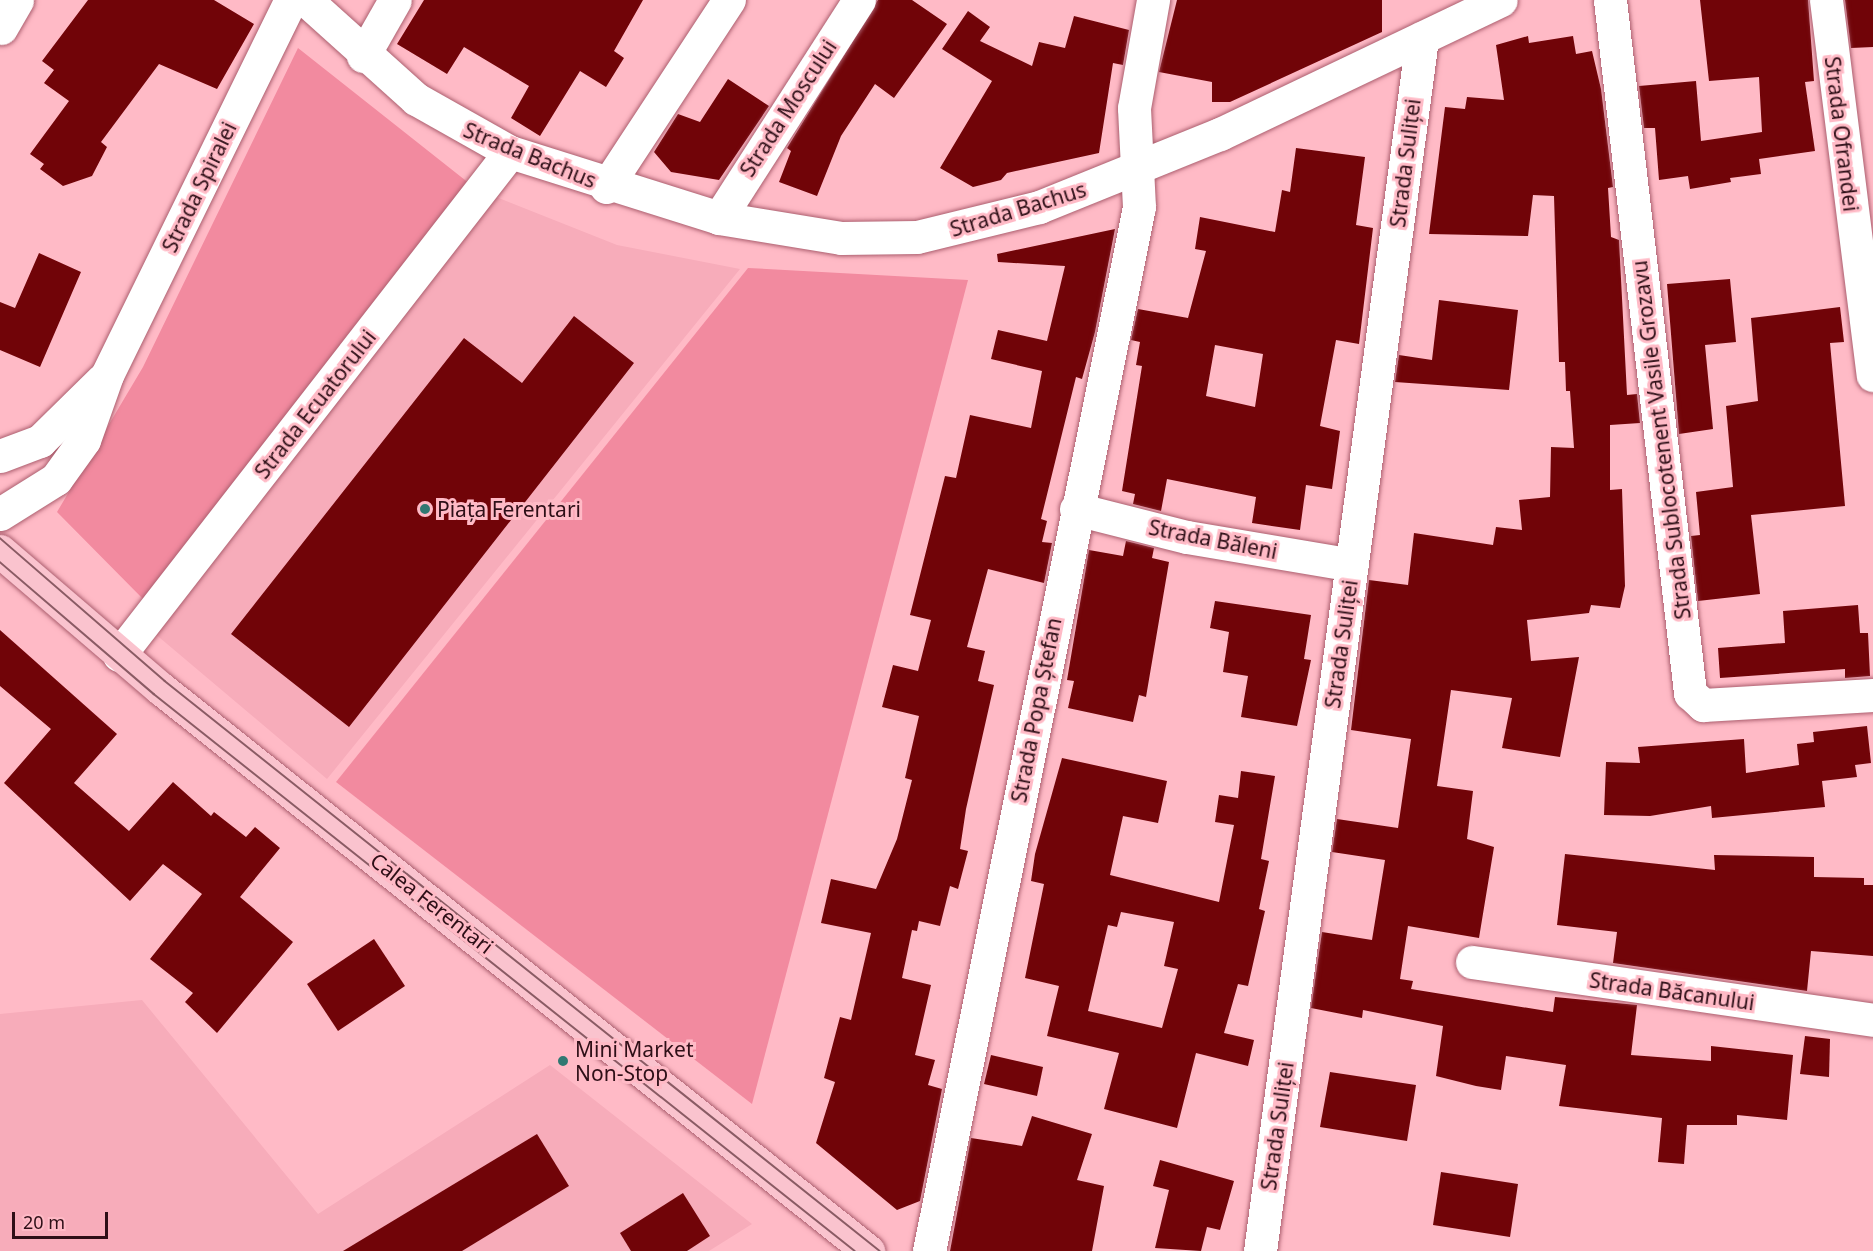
<!DOCTYPE html>
<meta charset="utf-8">
<style>
body{margin:0}
#map{position:relative;width:1873px;height:1251px;overflow:hidden;background:#ffbac6;font-family:"Noto Sans",sans-serif}
div>[style]{position:absolute}
[style*='--x']{left:calc(var(--x)*1px);top:calc(var(--y)*1px);width:calc(var(--w)*1px);rotate:calc(var(--a)*1deg)}
.built>*{inset:0;background:#f7acba}
.green>*{inset:0;background:#f28a9f}
.building>*{inset:0;background:#710408}
.roads{filter:drop-shadow(0 0 2px #ac5f6f) drop-shadow(0 0 2px #ac5f6f)}
.minor>*{height:33px;margin:-16.5px;padding:0 16.5px;transform-origin:16.5px;border-radius:16.5px;background:#fff}
.major>*{height:33px;margin:-16.5px;padding:0 16.5px;transform-origin:16.5px;border-radius:16.5px;background:#fac3ce}
.tram>*{height:1.5px;margin:-0.75px;padding:0 0.75px;transform-origin:0.75px;border-radius:0.75px;background:#8a5b64}
.dots>*{width:16px;height:16px;translate:-50% -50%;box-sizing:border-box;border:3px solid #ffbac6;border-radius:50%}
span{translate:-50% -50%;white-space:nowrap;text-align:center;line-height:1.15;-webkit-text-stroke:6px #ffbac6;paint-order:stroke}
.street-label{font-size:21px;color:#2e0f17}
.poi-label{font-size:21px;color:#2e0f17}
.left{translate:0 -50%;text-align:left}
.scale{position:absolute;left:12px;top:1212px;width:96px;height:27px;box-sizing:border-box;border:3px solid #2e0f17;border-top:0;padding-left:8px;font-size:18px;line-height:21px;white-space:nowrap;color:#2e0f17;-webkit-text-stroke:4px #ffbac6;paint-order:stroke}
</style>
<div id="map">
<div class="built">
<i style="clip-path:polygon(486px 193px,617px 245px,740px 269px,327px 779px,147px 627px)"></i>
<i style="clip-path:polygon(142px 1000px,318px 1214px,550px 1065px,752px 1224px,709px 1251px,0 1251px,0 1014px)"></i>
</div>
<div class="green">
<i style="clip-path:polygon(298px 48px,470px 184px,146px 602px,57px 512px,143px 367px)"></i>
<i style="clip-path:polygon(748px 268px,968px 280px,752px 1104px,336px 782px)"></i>
</div>
<div class="building">
<i style="clip-path:polygon(88px 0,214px 0,254px 24px,217px 89px,159px 64px,101px 142px,107px 147px,92px 176px,63px 186px,40px 169px,44px 164px,30px 154px,69px 101px,44px 83px,54px 70px,42px 61px)"></i>
<i style="clip-path:polygon(424px 0,643px 0,614px 51px,624px 58px,606px 87px,580px 71px,540px 136px,511px 118px,529px 86px,464px 47px,447px 74px,397px 44px)"></i>
<i style="clip-path:polygon(878px 0,912px 0,947px 24px,894px 98px,875px 84px,841px 136px,817px 196px,779px 182px,791px 151px,787px 148px)"></i>
<i style="clip-path:polygon(1177px 0,1382px 0,1382px 32px,1230px 102px,1212px 102px,1212px 82px,1159px 72px)"></i>
<i style="clip-path:polygon(1700px 0,1808px 0,1814px 81px,1805px 82px,1815px 151px,1759px 159px,1761px 174px,1730px 178px,1731px 182px,1690px 189px,1688px 176px,1659px 180px,1655px 128px,1644px 128px,1639px 86px,1696px 81px,1701px 141px,1762px 132px,1759px 77px,1709px 81px)"></i>
<i style="clip-path:polygon(1845px 0,1873px 0,1873px 47px,1851px 48px)"></i>
<i style="clip-path:polygon(968px 11px,990px 27px,980px 41px,1032px 66px,1039px 42px,1065px 48px,1074px 16px,1129px 30px,1123px 65px,1113px 63px,1099px 153px,1007px 173px,1001px 180px,973px 187px,940px 168px,992px 81px,942px 49px)"></i>
<i style="clip-path:polygon(1528px 36px,1529px 43px,1573px 36px,1576px 54px,1592px 51px,1601px 89px,1613px 187px,1608px 188px,1611px 237px,1619px 240px,1627px 395px,1637px 394px,1640px 423px,1610px 425px,1610px 490px,1622px 489px,1625px 586px,1620px 608px,1591px 605px,1589px 613px,1527px 620px,1531px 661px,1579px 657px,1560px 757px,1502px 748px,1512px 698px,1451px 690px,1437px 786px,1473px 791px,1467px 839px,1494px 847px,1479px 938px,1408px 926px,1400px 979px,1413px 981px,1411px 989px,1553px 1012px,1555px 997px,1637px 1005px,1631px 1055px,1711px 1061px,1711px 1046px,1793px 1055px,1787px 1120px,1737px 1115px,1737px 1125px,1687px 1125px,1684px 1164px,1658px 1162px,1662px 1118px,1559px 1106px,1566px 1065px,1506px 1056px,1501px 1090px,1476px 1086px,1436px 1076px,1443px 1026px,1363px 1010px,1362px 1018px,1311px 1008px,1322px 932px,1372px 940px,1385px 860px,1332px 852px,1337px 819px,1398px 828px,1411px 739px,1351px 730px,1369px 580px,1408px 585px,1414px 533px,1493px 545px,1496px 527px,1522px 530px,1519px 500px,1550px 497px,1551px 447px,1574px 448px,1570px 391px,1566px 391px,1565px 362px,1559px 362px,1554px 196px,1533px 195px,1528px 236px,1429px 234px,1445px 107px,1465px 109px,1467px 97px,1504px 100px,1496px 45px)"></i>
<i style="clip-path:polygon(728px 79px,769px 106px,719px 180px,671px 172px,654px 152px,678px 114px,700px 122px)"></i>
<i style="clip-path:polygon(evenodd,1296px 148px,1365px 157px,1356px 225px,1373px 228px,1359px 344px,1336px 340px,1320px 426px,1340px 431px,1332px 489px,1306px 485px,1300px 530px,1252px 523px,1256px 497px,1167px 479px,1161px 511px,1133px 504px,1135px 494px,1122px 491px,1142px 366px,1136px 365px,1140px 342px,1131px 340px,1138px 309px,1188px 318px,1206px 251px,1195px 249px,1200px 217px,1275px 232px,1282px 190px,1290px 192px,1296px 148px,1215px 345px,1263px 354px,1255px 407px,1206px 396px,1215px 345px)"></i>
<i style="clip-path:polygon(1115px 229px,1095px 332px,1082px 379px,1076px 377px,1041px 519px,1047px 521px,1042px 542px,1052px 543px,1044px 583px,988px 569px,967px 647px,985px 651px,978px 681px,994px 685px,966px 809px,960px 849px,968px 851px,958px 889px,950px 886px,940px 926px,919px 921px,917px 931px,912px 930px,902px 978px,931px 985px,915px 1055px,935px 1060px,928px 1085px,942px 1089px,920px 1201px,897px 1210px,816px 1143px,835px 1082px,824px 1078px,840px 1017px,851px 1020px,871px 933px,821px 923px,831px 879px,876px 889px,897px 839px,912px 780px,905px 778px,919px 716px,882px 707px,893px 665px,918px 671px,931px 620px,910px 615px,945px 476px,956px 478px,970px 415px,1031px 428px,1042px 371px,991px 359px,998px 330px,1047px 341px,1065px 266px,998px 262px,997px 254px)"></i>
<i style="clip-path:polygon(39px 253px,81px 272px,40px 367px,0 350px,0 302px,15px 308px)"></i>
<i style="clip-path:polygon(1730px 279px,1736px 342px,1705px 345px,1713px 429px,1679px 434px,1667px 284px)"></i>
<i style="clip-path:polygon(1439px 300px,1518px 310px,1509px 390px,1395px 382px,1399px 355px,1432px 360px)"></i>
<i style="clip-path:polygon(1840px 307px,1844px 342px,1830px 343px,1845px 506px,1751px 515px,1760px 594px,1698px 601px,1691px 536px,1700px 535px,1696px 492px,1733px 487px,1726px 406px,1758px 401px,1751px 318px)"></i>
<i style="clip-path:polygon(574px 316px,634px 363px,349px 727px,231px 634px,464px 338px,522px 383px)"></i>
<i style="clip-path:polygon(1126px 541px,1154px 548px,1152px 558px,1169px 562px,1146px 697px,1139px 695px,1133px 722px,1068px 708px,1074px 681px,1067px 680px,1089px 550px,1123px 556px)"></i>
<i style="clip-path:polygon(1215px 601px,1311px 615px,1304px 659px,1311px 660px,1297px 726px,1241px 717px,1248px 676px,1223px 672px,1229px 632px,1210px 628px)"></i>
<i style="clip-path:polygon(1858px 605px,1860px 633px,1868px 633px,1870px 676px,1845px 678px,1845px 669px,1720px 678px,1718px 648px,1785px 643px,1783px 611px)"></i>
<i style="clip-path:polygon(0 630px,117px 734px,74px 783px,129px 831px,173px 782px,211px 816px,214px 812px,246px 837px,255px 827px,280px 848px,240px 897px,293px 942px,217px 1033px,185px 1002px,193px 993px,150px 959px,202px 894px,163px 864px,130px 901px,4px 783px,51px 729px,0 686px)"></i>
<i style="clip-path:polygon(1867px 726px,1871px 763px,1855px 765px,1857px 777px,1822px 781px,1825px 807px,1712px 818px,1711px 806px,1650px 816px,1604px 815px,1606px 762px,1640px 763px,1638px 747px,1744px 739px,1746px 773px,1799px 765px,1797px 744px,1814px 742px,1813px 732px)"></i>
<i style="clip-path:polygon(evenodd,1062px 758px,1167px 781px,1158px 823px,1123px 816px,1110px 875px,1219px 902px,1234px 825px,1215px 822px,1219px 795px,1238px 798px,1241px 771px,1275px 776px,1261px 859px,1269px 861px,1259px 909px,1265px 911px,1248px 986px,1238px 984px,1224px 1033px,1254px 1040px,1248px 1066px,1196px 1053px,1177px 1128px,1104px 1109px,1119px 1053px,1047px 1036px,1059px 986px,1025px 978px,1044px 884px,1031px 881px,1035px 854px,1062px 758px,1121px 912px,1174px 922px,1164px 966px,1178px 969px,1162px 1028px,1088px 1011px,1108px 925px,1117px 927px,1121px 912px)"></i>
<i style="clip-path:polygon(1565px 854px,1715px 870px,1714px 855px,1814px 857px,1814px 877px,1864px 878px,1864px 885px,1873px 885px,1873px 956px,1811px 951px,1807px 991px,1613px 963px,1617px 932px,1557px 925px)"></i>
<i style="clip-path:polygon(374px 939px,405px 986px,338px 1031px,307px 984px)"></i>
<i style="clip-path:polygon(1805px 1036px,1830px 1039px,1829px 1077px,1800px 1074px)"></i>
<i style="clip-path:polygon(991px 1055px,1043px 1067px,1037px 1096px,984px 1084px)"></i>
<i style="clip-path:polygon(1330px 1072px,1416px 1085px,1407px 1141px,1320px 1127px)"></i>
<i style="clip-path:polygon(1032px 1116px,1092px 1134px,1077px 1180px,1104px 1186px,1092px 1251px,950px 1251px,971px 1138px,1022px 1146px)"></i>
<i style="clip-path:polygon(537px 1134px,569px 1186px,462px 1251px,343px 1251px)"></i>
<i style="clip-path:polygon(1160px 1160px,1234px 1181px,1220px 1230px,1207px 1227px,1201px 1251px,1155px 1248px,1169px 1190px,1153px 1186px)"></i>
<i style="clip-path:polygon(1441px 1172px,1518px 1184px,1510px 1237px,1433px 1225px)"></i>
<i style="clip-path:polygon(683px 1193px,710px 1236px,687px 1251px,631px 1251px,620px 1233px)"></i>
</div>
<div class="roads">
<div class="minor">
<i style="--x:306;--y:0;--w:148;--a:42"></i>
<i style="--x:416;--y:99;--w:108;--a:29.4"></i>
<i style="--x:510;--y:152;--w:219;--a:17.5"></i>
<i style="--x:719;--y:218;--w:124;--a:9.3"></i>
<i style="--x:841;--y:238;--w:76;--a:-0.8"></i>
<i style="--x:917;--y:237;--w:126;--a:-13.8"></i>
<i style="--x:1039;--y:207;--w:195;--a:-22"></i>
<i style="--x:1220;--y:134;--w:311;--a:-25.5"></i>
<i style="--x:1610;--y:0;--w:698;--a:83.41"></i>
<i style="--x:1690;--y:693;--w:18;--a:43"></i>
<i style="--x:1703;--y:705;--w:170;--a:-3.4"></i>
<i style="--x:1826;--y:0;--w:378;--a:82.9"></i>
<i style="--x:1;--y:28;--w:32;--a:-60"></i>
<i style="--x:363;--y:56;--w:64;--a:-60.3"></i>
<i style="--x:606;--y:187;--w:224;--a:-56.7"></i>
<i style="--x:719;--y:218;--w:259;--a:-57.3"></i>
<i style="--x:0;--y:456;--w:43;--a:-20.6"></i>
<i style="--x:40;--y:441;--w:87;--a:-44.5"></i>
<i style="--x:1076;--y:509;--w:114;--a:14.2"></i>
<i style="--x:1187;--y:537;--w:167;--a:9.6"></i>
<i style="--x:0;--y:514;--w:66;--a:-32"></i>
<i style="--x:56;--y:479;--w:48;--a:-54.3"></i>
<i style="--x:84;--y:440;--w:69;--a:-70.5"></i>
<i style="--x:107;--y:375;--w:418;--a:-63.9"></i>
<i style="--x:119;--y:655;--w:637;--a:-52.14"></i>
<i style="--x:1472;--y:962;--w:405;--a:8.2"></i>
<i style="--x:929;--y:1251;--w:1065;--a:-78.63"></i>
<i style="--x:1139;--y:207;--w:99;--a:-92.9"></i>
<i style="--x:1134;--y:108;--w:110;--a:-80"></i>
<i style="--x:1260;--y:1251;--w:1224;--a:-82.39"></i>
</div>
<div class="major">
<i style="--x:0;--y:551;--w:211;--a:40.6"></i>
<i style="--x:160;--y:688;--w:905;--a:38.49"></i>
</div>
</div>
<div class="tram">
<i style="--x:0;--y:538;--w:218;--a:40.9"></i>
<i style="--x:165;--y:681;--w:914;--a:38.56"></i>
<i style="--x:0;--y:562;--w:203;--a:40.6"></i>
<i style="--x:154;--y:694;--w:895;--a:38.47"></i>
</div>
<div class="dots">
<i style="left:425px;top:509px;background:#307872"></i>
<i style="left:563px;top:1061px;background:#307872"></i>
</div>
<div class="street-label">
<span style="left:788px;top:108px;rotate:-57deg">Strada Moscului</span>
<span style="left:1842px;top:134px;rotate:83deg">Strada Ofrandei</span>
<span style="left:530px;top:155px;rotate:22deg">Strada Bachus</span>
<span style="left:1405px;top:163px;rotate:-83deg">Strada Suliței</span>
<span style="left:199px;top:187px;rotate:-64deg">Strada Spiralei</span>
<span style="left:1018px;top:209px;rotate:-17deg">Strada Bachus</span>
<span style="left:315px;top:404px;rotate:-52deg">Strada Ecuatorului</span>
<span style="left:1661px;top:440px;rotate:-97deg">Strada Sublocotenent Vasile Grozavu</span>
<span style="left:1213px;top:539px;rotate:11deg">Strada Băleni</span>
<span style="left:1341px;top:644px;rotate:-82deg">Strada Suliței</span>
<span style="left:1036px;top:710px;rotate:-79deg">Strada Popa Ștefan</span>
<span style="left:432px;top:903px;rotate:38deg">Calea Ferentari</span>
<span style="left:1672px;top:991px;rotate:8deg">Strada Băcanului</span>
<span style="left:1277px;top:1126px;rotate:-82deg">Strada Suliței</span>
</div>
<div class="poi-label">
<span class="left" style="left:437px;top:509px">Piața Ferentari</span>
<span class="left" style="left:575px;top:1061px">Mini Market<br>Non-Stop</span>
</div>
<div class="scale">20 m</div>
</div>
